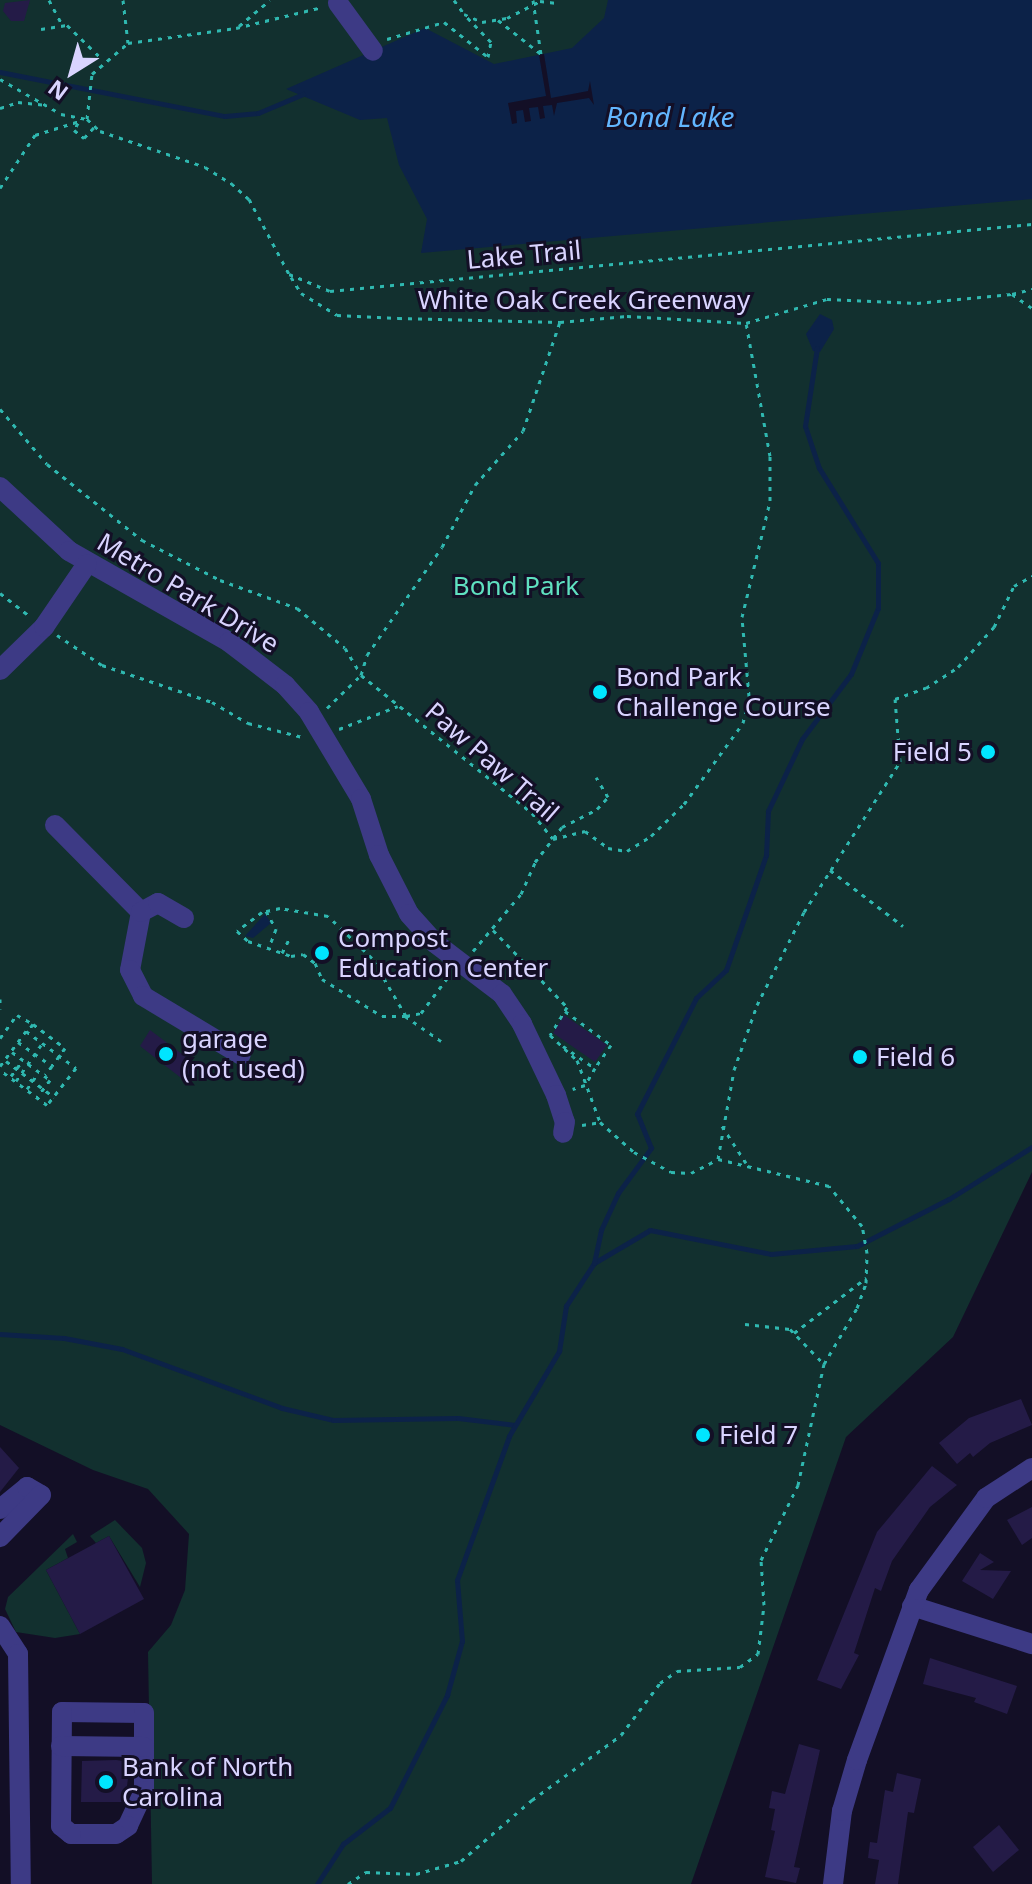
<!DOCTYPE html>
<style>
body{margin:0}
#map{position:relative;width:1032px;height:1884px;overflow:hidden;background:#130f26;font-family:"Noto Sans",sans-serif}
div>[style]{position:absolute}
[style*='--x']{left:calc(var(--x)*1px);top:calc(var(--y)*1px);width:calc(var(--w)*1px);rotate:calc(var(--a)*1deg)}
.green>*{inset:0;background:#12302f}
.water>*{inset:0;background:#0c2248}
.pier>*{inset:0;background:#130f26}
.stream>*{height:5px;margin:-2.5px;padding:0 2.5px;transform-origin:2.5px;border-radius:2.5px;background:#0c2248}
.building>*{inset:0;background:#241b47}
.path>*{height:3px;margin-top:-1.5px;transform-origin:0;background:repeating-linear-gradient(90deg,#2fb8b0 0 4px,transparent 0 10px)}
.minor>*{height:20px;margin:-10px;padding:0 10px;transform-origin:10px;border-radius:10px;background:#3d3a85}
.dots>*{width:22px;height:22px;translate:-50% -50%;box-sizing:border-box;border:4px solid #130f26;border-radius:50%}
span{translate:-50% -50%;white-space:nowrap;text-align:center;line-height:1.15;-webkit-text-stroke:6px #130f26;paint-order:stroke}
.street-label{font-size:26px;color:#d9d4ff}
.park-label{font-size:26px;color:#5fe0c0}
.poi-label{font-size:26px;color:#d9d4ff}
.left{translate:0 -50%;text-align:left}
.right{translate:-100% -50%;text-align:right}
.water-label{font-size:28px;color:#62b6ff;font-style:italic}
.north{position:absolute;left:32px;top:32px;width:80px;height:80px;-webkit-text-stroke:6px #130f26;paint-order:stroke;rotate:217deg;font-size:22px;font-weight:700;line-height:32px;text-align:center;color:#d9d4ff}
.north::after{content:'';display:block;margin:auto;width:28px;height:36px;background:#d9d4ff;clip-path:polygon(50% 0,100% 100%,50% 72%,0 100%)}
</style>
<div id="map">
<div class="green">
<i style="clip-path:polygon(0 0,1032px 0,1032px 1172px,953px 1337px,846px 1437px,691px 1884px,152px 1884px,148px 1652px,171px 1625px,185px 1590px,189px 1534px,148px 1489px,93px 1470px,0 1425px)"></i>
<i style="clip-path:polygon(115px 1520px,142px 1548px,146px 1563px,140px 1587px,109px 1536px,96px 1543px,90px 1536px)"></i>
<i style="clip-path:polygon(73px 1534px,77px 1542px,65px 1549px,68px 1558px,46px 1570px,80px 1634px,55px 1638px,16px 1632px,5px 1609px,8px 1597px)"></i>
</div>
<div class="water">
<i style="clip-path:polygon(608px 0,1032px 0,1032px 199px,421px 253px,427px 219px,399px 165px,387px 118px,360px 120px,286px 89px,425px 28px,494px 64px,572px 48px,604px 18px)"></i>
<i style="clip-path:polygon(820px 314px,832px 320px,834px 329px,820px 352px,813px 351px,806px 334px)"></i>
<i style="clip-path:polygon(265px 914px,271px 923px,253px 938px,245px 936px)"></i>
</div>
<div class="pier">
<i style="clip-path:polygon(544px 54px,551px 98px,588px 91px,590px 81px,594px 105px,589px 98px,557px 103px,554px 116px,552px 105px,543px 106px,545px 118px,540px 119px,538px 107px,529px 108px,531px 121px,525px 122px,523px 110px,516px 111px,517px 123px,512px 124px,508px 103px,546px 96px,539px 55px)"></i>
</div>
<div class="stream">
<i style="--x:0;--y:72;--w:229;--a:11.1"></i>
<i style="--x:225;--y:116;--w:33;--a:-5"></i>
<i style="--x:258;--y:113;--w:49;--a:-22.9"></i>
<i style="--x:594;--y:1263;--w:65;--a:-30.5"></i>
<i style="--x:650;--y:1230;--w:123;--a:11.2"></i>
<i style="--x:771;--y:1254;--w:86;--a:-5.3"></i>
<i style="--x:857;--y:1246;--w:103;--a:-27.1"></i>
<i style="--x:949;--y:1199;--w:98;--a:-32.1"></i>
<i style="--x:0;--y:1334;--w:64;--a:3.6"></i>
<i style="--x:64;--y:1338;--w:59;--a:10.7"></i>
<i style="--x:122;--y:1349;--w:171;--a:20.2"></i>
<i style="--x:282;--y:1408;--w:52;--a:13.2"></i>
<i style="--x:333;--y:1420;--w:125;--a:-0.9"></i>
<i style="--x:458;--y:1418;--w:57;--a:7"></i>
<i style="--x:317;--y:1884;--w:48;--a:-57"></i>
<i style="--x:343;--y:1844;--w:59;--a:-37.5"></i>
<i style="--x:390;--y:1808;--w:127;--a:-63.2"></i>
<i style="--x:447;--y:1695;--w:56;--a:-74.5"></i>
<i style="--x:462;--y:1641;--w:61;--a:-94.7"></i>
<i style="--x:457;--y:1580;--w:153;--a:-70.1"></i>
<i style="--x:509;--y:1436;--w:99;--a:-59.5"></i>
<i style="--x:559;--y:1351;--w:46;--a:-81.2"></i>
<i style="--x:566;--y:1306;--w:51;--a:-56.9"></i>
<i style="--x:594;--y:1263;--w:34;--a:-78"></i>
<i style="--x:601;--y:1230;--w:41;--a:-65.3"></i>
<i style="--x:618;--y:1193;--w:56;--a:-53.7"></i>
<i style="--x:651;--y:1148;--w:37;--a:-112"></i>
<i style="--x:637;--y:1114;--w:130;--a:-63"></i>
<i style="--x:696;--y:998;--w:41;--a:-43"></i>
<i style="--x:726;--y:970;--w:122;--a:-70.8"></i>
<i style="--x:766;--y:855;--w:44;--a:-87.4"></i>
<i style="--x:768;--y:811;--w:80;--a:-64.7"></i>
<i style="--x:802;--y:739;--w:81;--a:-53"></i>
<i style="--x:851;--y:674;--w:71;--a:-67.8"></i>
<i style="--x:878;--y:608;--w:45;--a:-90"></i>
<i style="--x:878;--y:563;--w:112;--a:-121.8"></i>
<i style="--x:819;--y:468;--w:44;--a:-108.4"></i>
<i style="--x:805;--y:426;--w:79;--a:-81.3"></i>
</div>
<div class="building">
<i style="clip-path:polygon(30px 0,24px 21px,11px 21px,3px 11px,5px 3px)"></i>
<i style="clip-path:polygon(564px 1015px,607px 1045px,595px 1062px,553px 1033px)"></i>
<i style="clip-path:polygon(150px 1030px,194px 1063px,185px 1081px,140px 1046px)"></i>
<i style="clip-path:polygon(1021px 1399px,1032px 1425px,990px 1443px,973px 1457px,970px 1453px,957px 1464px,939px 1443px,969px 1418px)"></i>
<i style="clip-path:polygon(0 1447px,19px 1468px,0 1492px)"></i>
<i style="clip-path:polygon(932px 1466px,957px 1485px,930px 1507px,892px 1561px,881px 1591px,875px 1588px,854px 1653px,859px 1655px,841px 1689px,817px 1680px,877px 1532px)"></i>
<i style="clip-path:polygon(1032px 1507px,1032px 1538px,1022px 1545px,1007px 1520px)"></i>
<i style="clip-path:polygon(109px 1536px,144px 1599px,80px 1634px,46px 1570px)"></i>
<i style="clip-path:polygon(980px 1553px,994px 1562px,980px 1570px,1011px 1571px,993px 1599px,962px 1581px)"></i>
<i style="clip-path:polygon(930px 1658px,1017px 1686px,1007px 1714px,974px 1702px,976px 1698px,923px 1684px)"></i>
<i style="clip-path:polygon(799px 1744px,820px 1750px,794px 1867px,800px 1868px,796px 1883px,765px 1877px,775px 1831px,771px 1830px,775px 1809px,769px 1808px,772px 1791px,785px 1794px)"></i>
<i style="clip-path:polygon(116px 1760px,130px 1762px,125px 1802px,81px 1802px,82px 1761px)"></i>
<i style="clip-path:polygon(897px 1773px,921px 1779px,914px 1813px,908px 1812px,898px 1884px,875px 1884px,879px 1860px,868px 1858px,870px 1842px,877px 1843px,885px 1790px,893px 1792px)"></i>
<i style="clip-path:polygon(999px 1825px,1019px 1850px,993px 1872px,973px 1847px)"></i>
</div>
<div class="path">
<i style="--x:49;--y:0;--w:30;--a:62"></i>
<i style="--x:123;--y:0;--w:43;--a:83.4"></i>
<i style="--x:454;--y:0;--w:17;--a:54"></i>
<i style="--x:464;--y:14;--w:20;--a:24"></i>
<i style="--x:482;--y:22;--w:25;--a:-9"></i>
<i style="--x:507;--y:18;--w:37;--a:-27"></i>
<i style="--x:540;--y:1;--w:17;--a:7"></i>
<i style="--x:533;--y:0;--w:55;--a:81.6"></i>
<i style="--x:498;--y:20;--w:55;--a:38.3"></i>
<i style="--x:239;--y:26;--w:40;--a:-40"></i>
<i style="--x:41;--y:29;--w:26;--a:-9"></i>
<i style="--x:67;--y:25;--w:50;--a:44.2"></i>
<i style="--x:387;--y:39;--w:59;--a:-16.6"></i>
<i style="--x:444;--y:22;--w:56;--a:38.5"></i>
<i style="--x:488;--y:57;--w:15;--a:-79"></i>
<i style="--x:491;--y:42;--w:39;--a:-134"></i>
<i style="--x:0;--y:79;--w:70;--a:29.8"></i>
<i style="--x:61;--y:114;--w:26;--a:11"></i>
<i style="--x:87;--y:119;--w:18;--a:43"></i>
<i style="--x:100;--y:131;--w:111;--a:18.9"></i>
<i style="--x:205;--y:167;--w:31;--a:32"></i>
<i style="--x:231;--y:183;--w:24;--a:42"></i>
<i style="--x:249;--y:199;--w:85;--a:61.9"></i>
<i style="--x:289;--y:274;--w:44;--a:22.5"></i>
<i style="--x:330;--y:291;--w:705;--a:-5.45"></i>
<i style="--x:0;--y:108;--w:19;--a:-18"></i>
<i style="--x:18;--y:102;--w:29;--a:6"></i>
<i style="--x:87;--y:119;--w:45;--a:-83.7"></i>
<i style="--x:92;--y:74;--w:48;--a:-40.7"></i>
<i style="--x:128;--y:43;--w:109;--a:-7.9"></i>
<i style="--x:236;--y:28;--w:89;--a:-13.6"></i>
<i style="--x:78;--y:123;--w:8;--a:120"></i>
<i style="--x:74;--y:130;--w:13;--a:39"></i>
<i style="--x:84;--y:138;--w:16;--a:-47"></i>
<i style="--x:0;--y:188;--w:64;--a:-56.6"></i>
<i style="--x:35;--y:135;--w:50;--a:-17.4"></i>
<i style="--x:291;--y:277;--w:19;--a:58"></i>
<i style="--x:301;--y:293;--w:42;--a:31.4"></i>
<i style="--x:337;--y:315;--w:61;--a:2.8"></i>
<i style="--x:398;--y:318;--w:162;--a:1.4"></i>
<i style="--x:560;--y:322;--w:67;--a:-5.1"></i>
<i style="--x:627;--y:316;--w:119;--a:3.4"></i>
<i style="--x:746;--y:323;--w:84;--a:-16.5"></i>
<i style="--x:827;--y:299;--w:90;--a:2.5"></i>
<i style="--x:917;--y:303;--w:95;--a:-5.4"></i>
<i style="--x:1012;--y:294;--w:24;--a:35"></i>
<i style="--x:1012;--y:294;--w:21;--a:-14"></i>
<i style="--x:0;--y:409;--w:72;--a:49.5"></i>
<i style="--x:47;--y:464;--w:122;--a:38.7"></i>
<i style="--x:142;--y:540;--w:88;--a:27.1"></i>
<i style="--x:220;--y:580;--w:82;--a:20"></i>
<i style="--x:297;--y:608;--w:62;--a:39.8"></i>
<i style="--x:345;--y:648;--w:31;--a:59"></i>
<i style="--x:361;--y:675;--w:21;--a:-73"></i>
<i style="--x:367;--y:655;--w:131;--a:-55.2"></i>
<i style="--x:442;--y:547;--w:70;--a:-62"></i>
<i style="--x:475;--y:485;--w:72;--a:-48.4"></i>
<i style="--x:523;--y:431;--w:115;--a:-71.3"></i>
<i style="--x:0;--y:593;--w:39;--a:38"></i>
<i style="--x:57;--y:635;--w:54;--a:33.7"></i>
<i style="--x:102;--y:665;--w:116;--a:18.6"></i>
<i style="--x:212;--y:702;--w:42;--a:30.3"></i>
<i style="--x:248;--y:723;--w:56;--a:14.5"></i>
<i style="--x:327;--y:708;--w:47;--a:-44.1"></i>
<i style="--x:361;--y:675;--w:220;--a:38.9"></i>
<i style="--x:532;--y:813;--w:33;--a:51"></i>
<i style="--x:553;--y:839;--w:33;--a:-14"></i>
<i style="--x:585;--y:831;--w:29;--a:36"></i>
<i style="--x:608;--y:848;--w:19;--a:9"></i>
<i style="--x:627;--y:851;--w:28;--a:-32"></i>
<i style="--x:651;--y:836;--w:46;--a:-44.1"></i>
<i style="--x:684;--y:804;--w:100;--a:-53.9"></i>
<i style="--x:743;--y:723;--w:28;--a:-77"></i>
<i style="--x:749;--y:696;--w:79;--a:-95.1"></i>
<i style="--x:742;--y:617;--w:119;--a:-76.4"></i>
<i style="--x:770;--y:501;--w:45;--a:-90"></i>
<i style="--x:770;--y:456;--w:135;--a:-100.2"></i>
<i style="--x:339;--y:729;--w:63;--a:-21.3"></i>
<i style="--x:830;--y:870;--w:92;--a:37.5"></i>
<i style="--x:266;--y:911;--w:21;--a:61"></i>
<i style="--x:276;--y:929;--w:19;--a:111"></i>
<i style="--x:493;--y:930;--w:107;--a:46.1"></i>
<i style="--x:567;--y:1007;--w:33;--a:121"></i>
<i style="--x:550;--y:1035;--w:37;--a:43"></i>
<i style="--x:577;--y:1060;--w:66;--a:69.6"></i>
<i style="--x:473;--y:951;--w:75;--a:-49.9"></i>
<i style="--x:521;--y:894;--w:35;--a:-66"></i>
<i style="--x:535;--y:862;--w:44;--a:-52.4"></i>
<i style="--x:562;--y:827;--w:39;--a:-27"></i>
<i style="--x:597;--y:809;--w:16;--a:-47"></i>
<i style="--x:608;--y:797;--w:23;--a:-121"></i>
<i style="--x:282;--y:953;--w:18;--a:-63"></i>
<i style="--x:0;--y:999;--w:10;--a:90"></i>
<i style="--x:565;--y:1011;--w:57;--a:36.5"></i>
<i style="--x:611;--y:1045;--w:28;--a:125"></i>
<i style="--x:405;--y:1016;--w:44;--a:34.8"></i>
<i style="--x:406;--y:1016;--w:67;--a:-120.4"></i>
<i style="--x:372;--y:958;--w:61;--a:-136.3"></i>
<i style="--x:328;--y:916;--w:49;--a:-170.5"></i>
<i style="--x:280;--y:908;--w:18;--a:167"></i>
<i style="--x:262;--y:912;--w:31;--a:143"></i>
<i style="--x:237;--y:931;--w:15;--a:42"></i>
<i style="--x:248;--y:941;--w:46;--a:19.2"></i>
<i style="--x:291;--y:956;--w:12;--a:-9"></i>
<i style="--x:303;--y:954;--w:15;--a:37"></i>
<i style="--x:315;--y:963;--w:17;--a:66"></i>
<i style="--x:322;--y:979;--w:70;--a:31.7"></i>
<i style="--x:382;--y:1016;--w:24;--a:0"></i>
<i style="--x:406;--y:1016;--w:15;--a:-11"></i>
<i style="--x:421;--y:1013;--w:45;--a:-53.1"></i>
<i style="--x:33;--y:1024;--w:40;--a:37"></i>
<i style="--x:65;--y:1048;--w:22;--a:126"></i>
<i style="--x:0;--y:1038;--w:29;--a:-54"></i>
<i style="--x:17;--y:1015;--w:18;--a:29"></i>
<i style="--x:33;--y:1024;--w:10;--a:127"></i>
<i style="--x:18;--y:1042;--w:42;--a:35.2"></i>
<i style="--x:52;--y:1066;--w:11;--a:128"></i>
<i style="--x:563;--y:1046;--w:39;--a:35"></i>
<i style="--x:595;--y:1068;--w:20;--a:120"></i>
<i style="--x:585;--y:1085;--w:13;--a:162"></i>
<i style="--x:12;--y:1052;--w:47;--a:36.4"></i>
<i style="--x:50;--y:1080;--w:21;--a:127"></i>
<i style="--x:6;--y:1061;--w:60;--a:36.9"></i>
<i style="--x:0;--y:1066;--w:44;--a:-53.4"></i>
<i style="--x:26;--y:1031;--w:62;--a:36.5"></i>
<i style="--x:76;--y:1068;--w:47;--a:128.1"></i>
<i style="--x:47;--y:1105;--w:59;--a:-143.3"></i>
<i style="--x:11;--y:1076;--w:20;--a:-53"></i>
<i style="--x:16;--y:1081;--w:44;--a:-55.2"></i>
<i style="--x:27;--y:1089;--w:19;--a:-55"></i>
<i style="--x:582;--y:1125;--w:18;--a:-9"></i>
<i style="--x:600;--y:1122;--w:45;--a:41.4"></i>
<i style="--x:634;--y:1152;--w:42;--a:28.4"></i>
<i style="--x:671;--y:1172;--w:20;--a:3"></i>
<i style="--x:691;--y:1173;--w:30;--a:-27"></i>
<i style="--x:718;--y:1159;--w:90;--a:-79.8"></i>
<i style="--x:734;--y:1070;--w:69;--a:-70.5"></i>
<i style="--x:757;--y:1005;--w:104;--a:-63.2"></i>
<i style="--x:804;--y:912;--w:178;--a:-57.4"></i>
<i style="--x:900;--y:762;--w:63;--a:-94.5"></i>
<i style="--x:895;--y:699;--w:33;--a:-20"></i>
<i style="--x:926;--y:688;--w:38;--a:-33"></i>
<i style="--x:958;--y:667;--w:54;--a:-48"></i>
<i style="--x:994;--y:627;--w:46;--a:-64"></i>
<i style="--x:1014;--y:586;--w:21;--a:-29"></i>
<i style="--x:722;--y:1126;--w:44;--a:57"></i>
<i style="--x:745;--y:1324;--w:45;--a:6.3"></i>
<i style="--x:790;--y:1329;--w:47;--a:45.9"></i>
<i style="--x:794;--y:1333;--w:91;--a:-37.4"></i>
<i style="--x:348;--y:1884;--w:22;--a:-34"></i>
<i style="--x:366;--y:1872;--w:50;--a:2.3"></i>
<i style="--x:416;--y:1874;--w:47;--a:-16.1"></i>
<i style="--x:461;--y:1861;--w:94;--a:-40.7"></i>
<i style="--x:532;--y:1800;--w:110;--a:-36.1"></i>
<i style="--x:621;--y:1735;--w:65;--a:-53.1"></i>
<i style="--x:660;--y:1683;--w:21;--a:-35"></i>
<i style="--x:677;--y:1671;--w:63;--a:-3.6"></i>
<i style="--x:740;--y:1667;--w:22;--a:-36"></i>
<i style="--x:758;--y:1654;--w:49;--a:-83"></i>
<i style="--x:764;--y:1605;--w:45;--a:-93.8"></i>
<i style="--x:761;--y:1560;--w:84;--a:-63.7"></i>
<i style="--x:798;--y:1485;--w:124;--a:-77.9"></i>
<i style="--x:824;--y:1364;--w:65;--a:-59.5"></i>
<i style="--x:857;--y:1308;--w:27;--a:-70"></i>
<i style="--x:866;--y:1283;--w:30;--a:-88"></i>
<i style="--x:867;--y:1253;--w:27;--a:-100"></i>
<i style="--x:862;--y:1226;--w:52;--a:-129.5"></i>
<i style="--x:829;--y:1186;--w:114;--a:-166.3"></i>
</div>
<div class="minor">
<i style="--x:338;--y:3;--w:59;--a:53.9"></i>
<i style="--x:0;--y:487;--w:94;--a:42.8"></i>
<i style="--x:69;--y:551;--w:184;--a:29.6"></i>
<i style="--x:229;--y:642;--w:71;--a:37.5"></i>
<i style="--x:285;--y:685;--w:36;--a:48"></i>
<i style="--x:309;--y:712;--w:101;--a:59.1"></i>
<i style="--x:361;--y:799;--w:59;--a:72.2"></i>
<i style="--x:379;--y:855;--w:66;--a:63"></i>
<i style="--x:409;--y:914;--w:39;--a:48"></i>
<i style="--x:435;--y:943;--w:84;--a:37.3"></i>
<i style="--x:502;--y:994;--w:36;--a:56"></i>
<i style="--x:522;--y:1024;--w:79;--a:64.4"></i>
<i style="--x:556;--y:1095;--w:28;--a:72"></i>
<i style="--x:565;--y:1122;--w:11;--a:100"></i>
<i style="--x:0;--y:670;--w:62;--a:-44.3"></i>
<i style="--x:44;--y:627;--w:76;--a:-55.7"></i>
<i style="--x:55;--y:825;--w:122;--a:45.3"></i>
<i style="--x:141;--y:912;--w:59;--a:100.7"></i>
<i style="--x:130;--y:970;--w:29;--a:63"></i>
<i style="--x:143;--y:996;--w:114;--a:31"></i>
<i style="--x:141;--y:912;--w:19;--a:-28"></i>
<i style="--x:158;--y:903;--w:30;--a:30"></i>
<i style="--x:0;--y:1509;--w:35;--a:-39"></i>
<i style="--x:27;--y:1487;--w:16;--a:30"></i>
<i style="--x:41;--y:1495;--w:59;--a:134.3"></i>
<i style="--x:912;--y:1606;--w:126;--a:17.6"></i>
<i style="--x:0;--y:1626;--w:33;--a:57"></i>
<i style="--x:18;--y:1654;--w:230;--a:89.3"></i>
<i style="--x:62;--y:1712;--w:82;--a:0.7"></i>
<i style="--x:144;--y:1713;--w:78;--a:90"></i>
<i style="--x:144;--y:1791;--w:38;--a:115"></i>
<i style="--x:128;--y:1826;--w:14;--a:146"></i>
<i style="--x:116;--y:1834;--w:45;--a:180"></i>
<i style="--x:71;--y:1834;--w:13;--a:-141"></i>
<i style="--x:61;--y:1826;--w:114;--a:-89.5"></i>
<i style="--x:61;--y:1746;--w:83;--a:0.7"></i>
<i style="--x:833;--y:1884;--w:74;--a:-83"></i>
<i style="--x:842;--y:1811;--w:53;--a:-73.6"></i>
<i style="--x:857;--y:1760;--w:181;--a:-70"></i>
<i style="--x:919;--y:1590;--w:114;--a:-53.9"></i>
<i style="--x:986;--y:1498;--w:55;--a:-33.1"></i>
</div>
<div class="dots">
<i style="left:600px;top:692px;background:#00e5ff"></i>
<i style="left:988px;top:752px;background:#00e5ff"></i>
<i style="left:322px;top:953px;background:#00e5ff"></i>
<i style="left:166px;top:1054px;background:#00e5ff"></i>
<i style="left:860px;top:1057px;background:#00e5ff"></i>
<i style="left:703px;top:1435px;background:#00e5ff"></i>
<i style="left:106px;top:1782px;background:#00e5ff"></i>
</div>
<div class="street-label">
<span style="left:524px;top:255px;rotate:-5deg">Lake Trail</span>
<span style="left:584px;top:300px">White Oak Creek Greenway</span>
<span style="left:188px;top:593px;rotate:31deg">Metro Park Drive</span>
<span style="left:492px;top:762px;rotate:41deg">Paw Paw Trail</span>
</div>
<div class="park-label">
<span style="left:516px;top:586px">Bond Park</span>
</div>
<div class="poi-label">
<span class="left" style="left:616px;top:692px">Bond Park<br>Challenge Course</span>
<span class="right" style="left:972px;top:752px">Field 5</span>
<span class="left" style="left:338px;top:953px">Compost<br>Education Center</span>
<span class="left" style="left:182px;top:1054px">garage<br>(not used)</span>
<span class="left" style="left:876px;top:1057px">Field 6</span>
<span class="left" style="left:719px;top:1435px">Field 7</span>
<span class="left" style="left:122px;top:1782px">Bank of North<br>Carolina</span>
</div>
<div class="water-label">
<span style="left:670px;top:116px">Bond Lake</span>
</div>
<div class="north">N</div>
</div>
